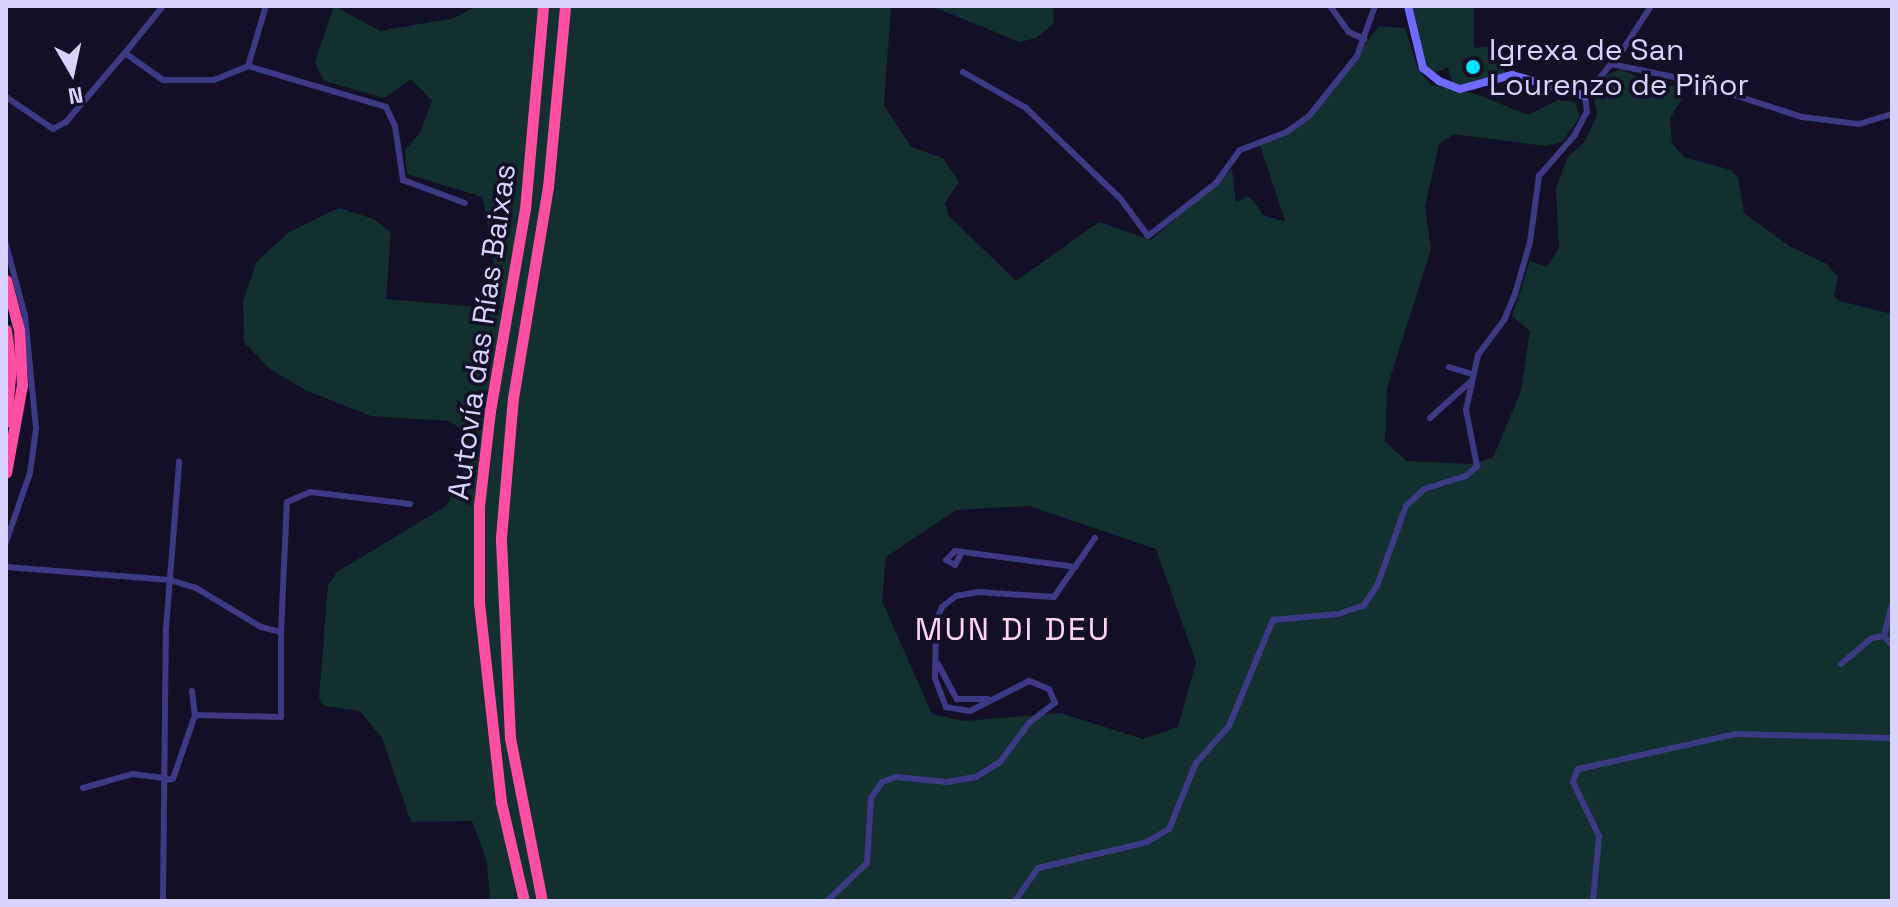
<!DOCTYPE html>
<meta charset="utf-8">
<style>
body{margin:0}
#map{position:relative;width:1898px;height:907px;overflow:hidden;background:#130f26;font-family:"Space Grotesk",sans-serif}
div>[style]{position:absolute}
[style*='--x']{left:calc(var(--x)*1px);top:calc(var(--y)*1px);width:calc(var(--w)*1px);rotate:calc(var(--a)*1deg)}
.green>*{inset:0;background:#12302f}
.street>*{height:6px;margin:-3px;padding:0 3px;transform-origin:3px;border-radius:3px;background:#3d3a85}
.secondary>*{height:8px;margin:-4px;padding:0 4px;transform-origin:4px;border-radius:4px;background:#6f6bff}
.highway>*{height:11px;margin:-5.5px;padding:0 5.5px;transform-origin:5.5px;border-radius:5.5px;background:#ff4fa3}
.dots>*{width:22px;height:22px;translate:-50% -50%;box-sizing:border-box;border:4px solid #130f26;border-radius:50%}
span{translate:-50% -50%;white-space:nowrap;text-align:center;line-height:1.15;-webkit-text-stroke:7px #130f26;paint-order:stroke}
.poi-label{font-size:30px;color:#d9d4ff}
.left{translate:0 -50%;text-align:left}
.street-label{font-size:30px;color:#d9d4ff}
.neighbourhood-label{font-size:32px;color:#ffd6f0;letter-spacing:2px}
.frame{position:absolute;inset:0;border:8px solid #d9d4ff;pointer-events:none}
.north{position:absolute;left:32px;top:32px;width:80px;height:80px;-webkit-text-stroke:6px #130f26;paint-order:stroke;rotate:171deg;font-size:22px;font-weight:700;line-height:32px;text-align:center;color:#d9d4ff}
.north::after{content:'';display:block;margin:auto;width:28px;height:36px;background:#d9d4ff;clip-path:polygon(50% 0,100% 100%,50% 72%,0 100%)}
</style>
<div id="map">
<div class="green">
<i style="clip-path:polygon(evenodd,334px 6px,380px 31px,454px 18px,476px 6px,891px 6px,884px 105px,911px 147px,943px 158px,959px 182px,945px 203px,948px 215px,1016px 281px,1099px 222px,1151px 240px,1232px 169px,1236px 202px,1249px 196px,1264px 216px,1285px 221px,1260px 145px,1288px 135px,1310px 118px,1379px 26px,1405px 28px,1418px 69px,1431px 85px,1476px 94px,1528px 115px,1559px 100px,1575px 102px,1580px 117px,1562px 142px,1545px 146px,1454px 134px,1439px 144px,1425px 206px,1431px 249px,1387px 388px,1385px 442px,1407px 461px,1470px 464px,1493px 458px,1521px 391px,1530px 331px,1512px 316px,1530px 261px,1547px 267px,1559px 248px,1556px 188px,1567px 158px,1585px 141px,1597px 116px,1594px 97px,1607px 75px,1621px 69px,1645px 81px,1678px 87px,1683px 97px,1670px 118px,1672px 143px,1684px 157px,1731px 170px,1738px 178px,1744px 213px,1791px 247px,1827px 264px,1838px 277px,1834px 296px,1840px 301px,1892px 314px,1892px 901px,490px 901px,487px 861px,472px 821px,411px 822px,382px 738px,360px 711px,324px 706px,319px 698px,328px 585px,337px 572px,446px 506px,478px 440px,449px 421px,371px 416px,305px 390px,270px 369px,244px 342px,243px 301px,257px 261px,289px 232px,339px 208px,374px 219px,391px 233px,386px 299px,501px 309px,483px 197px,407px 174px,405px 150px,420px 133px,432px 101px,411px 79px,384px 98px,324px 81px,315px 62px,334px 6px,1029px 506px,1156px 549px,1196px 662px,1178px 727px,1143px 739px,1060px 713px,964px 721px,932px 714px,882px 601px,886px 557px,956px 510px,1029px 506px)"></i>
<i style="clip-path:polygon(931px 6px,1053px 6px,1054px 23px,1036px 38px,1020px 42px)"></i>
<i style="clip-path:polygon(1412px 6px,1474px 6px,1474px 48px,1497px 45px,1505px 73px,1461px 85px,1452px 82px,1448px 68px,1435px 72px,1427px 66px)"></i>
</div>
<div class="street">
<i style="--x:163;--y:6;--w:60;--a:129"></i>
<i style="--x:125;--y:53;--w:47;--a:35.4"></i>
<i style="--x:163;--y:80;--w:51;--a:0"></i>
<i style="--x:214;--y:80;--w:37;--a:-22"></i>
<i style="--x:248;--y:66;--w:144;--a:16.5"></i>
<i style="--x:386;--y:107;--w:21;--a:65"></i>
<i style="--x:395;--y:126;--w:55;--a:81.6"></i>
<i style="--x:403;--y:180;--w:66;--a:20.4"></i>
<i style="--x:1330;--y:6;--w:32;--a:54"></i>
<i style="--x:1349;--y:32;--w:17;--a:25"></i>
<i style="--x:1615;--y:62;--w:67;--a:-57.3"></i>
<i style="--x:248;--y:66;--w:63;--a:-73.3"></i>
<i style="--x:963;--y:72;--w:73;--a:29.7"></i>
<i style="--x:1026;--y:108;--w:130;--a:43.8"></i>
<i style="--x:1120;--y:198;--w:47;--a:53.6"></i>
<i style="--x:1148;--y:236;--w:86;--a:-37.9"></i>
<i style="--x:1216;--y:183;--w:41;--a:-54"></i>
<i style="--x:1240;--y:150;--w:50;--a:-21"></i>
<i style="--x:1287;--y:132;--w:27;--a:-36"></i>
<i style="--x:1309;--y:116;--w:77;--a:-51.3"></i>
<i style="--x:1357;--y:56;--w:53;--a:-70.2"></i>
<i style="--x:6;--y:97;--w:57;--a:34.2"></i>
<i style="--x:53;--y:129;--w:15;--a:-28"></i>
<i style="--x:66;--y:122;--w:91;--a:-49.5"></i>
<i style="--x:6;--y:244;--w:74;--a:75.2"></i>
<i style="--x:25;--y:316;--w:114;--a:84.4"></i>
<i style="--x:36;--y:429;--w:44;--a:97.8"></i>
<i style="--x:30;--y:473;--w:73;--a:109.2"></i>
<i style="--x:1449;--y:367;--w:24;--a:17"></i>
<i style="--x:1430;--y:418;--w:54;--a:-42"></i>
<i style="--x:960;--y:556;--w:10;--a:119"></i>
<i style="--x:955;--y:565;--w:10;--a:-151"></i>
<i style="--x:946;--y:560;--w:13;--a:-45"></i>
<i style="--x:955;--y:551;--w:122;--a:7.5"></i>
<i style="--x:6;--y:567;--w:165;--a:4.5"></i>
<i style="--x:170;--y:580;--w:27;--a:17"></i>
<i style="--x:196;--y:588;--w:76;--a:31"></i>
<i style="--x:261;--y:627;--w:21;--a:14"></i>
<i style="--x:281;--y:632;--w:130;--a:-87.4"></i>
<i style="--x:287;--y:502;--w:25;--a:-23"></i>
<i style="--x:310;--y:492;--w:101;--a:6.8"></i>
<i style="--x:1884;--y:636;--w:32;--a:-76"></i>
<i style="--x:938;--y:664;--w:40;--a:62"></i>
<i style="--x:957;--y:699;--w:31;--a:0"></i>
<i style="--x:1841;--y:664;--w:40;--a:-40"></i>
<i style="--x:1872;--y:638;--w:12;--a:-9"></i>
<i style="--x:1884;--y:636;--w:12;--a:48"></i>
<i style="--x:192;--y:691;--w:24;--a:83"></i>
<i style="--x:166;--y:780;--w:7;--a:-8"></i>
<i style="--x:173;--y:779;--w:68;--a:-71"></i>
<i style="--x:195;--y:715;--w:86;--a:1.3"></i>
<i style="--x:281;--y:717;--w:85;--a:-90"></i>
<i style="--x:83;--y:788;--w:51;--a:-15.9"></i>
<i style="--x:132;--y:774;--w:34;--a:7"></i>
<i style="--x:163;--y:901;--w:272;--a:-89.4"></i>
<i style="--x:166;--y:629;--w:168;--a:-85.5"></i>
<i style="--x:827;--y:901;--w:55;--a:-43.5"></i>
<i style="--x:867;--y:863;--w:65;--a:-86.5"></i>
<i style="--x:871;--y:798;--w:19;--a:-55"></i>
<i style="--x:882;--y:782;--w:15;--a:-20"></i>
<i style="--x:896;--y:777;--w:51;--a:5.6"></i>
<i style="--x:947;--y:782;--w:29;--a:-10"></i>
<i style="--x:976;--y:777;--w:28;--a:-32"></i>
<i style="--x:1000;--y:762;--w:49;--a:-53.4"></i>
<i style="--x:1029;--y:723;--w:33;--a:-38"></i>
<i style="--x:1055;--y:703;--w:15;--a:-113"></i>
<i style="--x:1049;--y:689;--w:22;--a:-158"></i>
<i style="--x:1029;--y:681;--w:66;--a:153"></i>
<i style="--x:970;--y:711;--w:24;--a:-171"></i>
<i style="--x:946;--y:707;--w:30;--a:-111"></i>
<i style="--x:935;--y:679;--w:58;--a:-89"></i>
<i style="--x:936;--y:621;--w:15;--a:-67"></i>
<i style="--x:942;--y:607;--w:18;--a:-38"></i>
<i style="--x:956;--y:596;--w:22;--a:-10"></i>
<i style="--x:978;--y:592;--w:76;--a:3.8"></i>
<i style="--x:1054;--y:597;--w:72;--a:-55.2"></i>
<i style="--x:1015;--y:901;--w:40;--a:-55.1"></i>
<i style="--x:1038;--y:868;--w:112;--a:-13.4"></i>
<i style="--x:1147;--y:842;--w:26;--a:-31"></i>
<i style="--x:1169;--y:829;--w:71;--a:-67.8"></i>
<i style="--x:1196;--y:763;--w:50;--a:-48.3"></i>
<i style="--x:1229;--y:726;--w:115;--a:-67.5"></i>
<i style="--x:1273;--y:620;--w:65;--a:-5.3"></i>
<i style="--x:1338;--y:614;--w:26;--a:-18"></i>
<i style="--x:1363;--y:606;--w:24;--a:-55"></i>
<i style="--x:1377;--y:586;--w:85;--a:-70.1"></i>
<i style="--x:1406;--y:506;--w:25;--a:-43"></i>
<i style="--x:1424;--y:489;--w:44;--a:-17.2"></i>
<i style="--x:1466;--y:476;--w:15;--a:-42"></i>
<i style="--x:1477;--y:466;--w:57;--a:-101.1"></i>
<i style="--x:1466;--y:410;--w:56;--a:-77.7"></i>
<i style="--x:1478;--y:355;--w:44;--a:-53.4"></i>
<i style="--x:1504;--y:320;--w:28;--a:-67"></i>
<i style="--x:1515;--y:294;--w:54;--a:-73.9"></i>
<i style="--x:1530;--y:242;--w:67;--a:-82.2"></i>
<i style="--x:1539;--y:176;--w:53;--a:-48.8"></i>
<i style="--x:1574;--y:136;--w:27;--a:-62"></i>
<i style="--x:1587;--y:112;--w:16;--a:-97"></i>
<i style="--x:1585;--y:96;--w:41;--a:-50.9"></i>
<i style="--x:1611;--y:64;--w:79;--a:11.7"></i>
<i style="--x:1688;--y:80;--w:120;--a:18"></i>
<i style="--x:1802;--y:117;--w:57;--a:7"></i>
<i style="--x:1859;--y:124;--w:34;--a:-17"></i>
<i style="--x:1593;--y:901;--w:65;--a:-84.7"></i>
<i style="--x:1599;--y:836;--w:60;--a:-115.7"></i>
<i style="--x:1573;--y:782;--w:14;--a:-69"></i>
<i style="--x:1578;--y:769;--w:162;--a:-12.5"></i>
<i style="--x:1736;--y:734;--w:156;--a:1.5"></i>
</div>
<div class="secondary">
<i style="--x:1408;--y:6;--w:64;--a:76.4"></i>
<i style="--x:1423;--y:68;--w:21;--a:39"></i>
<i style="--x:1439;--y:81;--w:22;--a:21"></i>
<i style="--x:1460;--y:89;--w:54;--a:-15.1"></i>
<i style="--x:1512;--y:75;--w:76;--a:16"></i>
</div>
<div class="highway">
<i style="--x:6;--y:280;--w:52;--a:75.4"></i>
<i style="--x:19;--y:330;--w:55;--a:86.9"></i>
<i style="--x:22;--y:385;--w:89;--a:100.3"></i>
<i style="--x:6;--y:330;--w:36;--a:82"></i>
<i style="--x:11;--y:366;--w:56;--a:95.1"></i>
<i style="--x:524;--y:901;--w:102;--a:-103.1"></i>
<i style="--x:501;--y:802;--w:200;--a:-96.3"></i>
<i style="--x:479;--y:603;--w:97;--a:-90"></i>
<i style="--x:479;--y:506;--w:96;--a:-83.4"></i>
<i style="--x:490;--y:411;--w:205;--a:-80.2"></i>
<i style="--x:525;--y:209;--w:204;--a:-84.9"></i>
<i style="--x:542;--y:901;--w:166;--a:-101.1"></i>
<i style="--x:510;--y:738;--w:201;--a:-92.6"></i>
<i style="--x:501;--y:537;--w:140;--a:-85.1"></i>
<i style="--x:513;--y:398;--w:214;--a:-80.6"></i>
<i style="--x:548;--y:187;--w:182;--a:-84.6"></i>
</div>
<div class="dots">
<i style="left:1473px;top:67px;background:#00e5ff"></i>
</div>
<div class="poi-label">
<span class="left" style="left:1489px;top:67px">Igrexa de San<br>Lourenzo de Piñor</span>
</div>
<div class="street-label">
<span style="left:482px;top:332px;rotate:-82deg">Autovía das Rías Baixas</span>
</div>
<div class="neighbourhood-label">
<span style="left:1013px;top:629px">MUN DI DEU</span>
</div>
<div class="frame"></div>
<div class="north">N</div>
</div>
